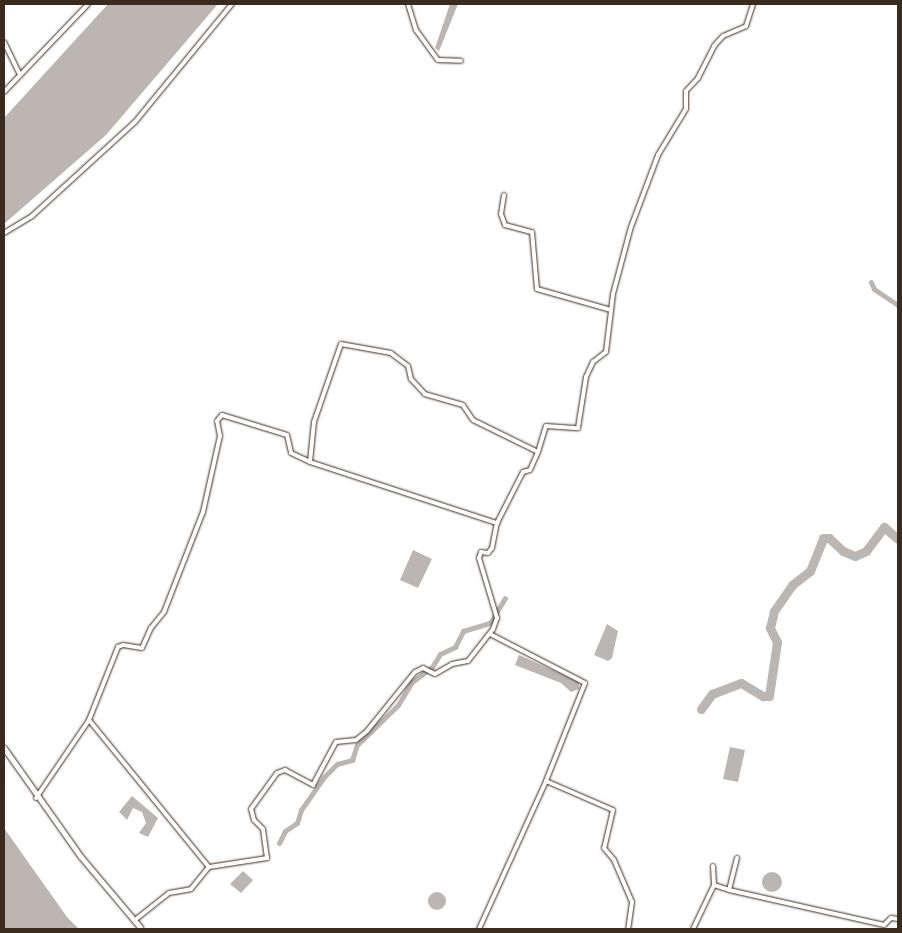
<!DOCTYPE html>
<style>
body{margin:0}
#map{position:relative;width:902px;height:933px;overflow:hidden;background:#fff;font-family:Mynerve,sans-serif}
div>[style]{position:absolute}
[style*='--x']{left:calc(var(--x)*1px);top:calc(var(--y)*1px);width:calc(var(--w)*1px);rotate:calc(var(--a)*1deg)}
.water>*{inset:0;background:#bcb6b3}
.round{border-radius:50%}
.canal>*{height:5px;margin:-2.5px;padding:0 2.5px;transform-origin:2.5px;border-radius:2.5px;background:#bcb6b3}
.river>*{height:9px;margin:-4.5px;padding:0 4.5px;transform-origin:4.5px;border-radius:4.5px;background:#bcb6b3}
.roads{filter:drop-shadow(0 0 1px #3b2a1e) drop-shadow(0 0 1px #3b2a1e)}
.minor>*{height:4px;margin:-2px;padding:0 2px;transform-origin:2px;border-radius:2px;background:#fff}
.tertiary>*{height:5px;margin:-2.5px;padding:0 2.5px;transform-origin:2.5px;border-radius:2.5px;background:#fff}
span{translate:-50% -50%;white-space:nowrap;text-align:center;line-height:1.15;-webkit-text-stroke:5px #fff;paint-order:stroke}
.frame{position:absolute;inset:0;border:5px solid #3b2a1e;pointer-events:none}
</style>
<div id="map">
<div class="water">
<i style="clip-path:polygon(108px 4px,218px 4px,106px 135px,4px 224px,4px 118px)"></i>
<i style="clip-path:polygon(450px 4px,458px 4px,439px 51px,435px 48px)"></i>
<i style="clip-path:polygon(413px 550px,432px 559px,418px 588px,400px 580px)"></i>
<i style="clip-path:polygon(607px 624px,618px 631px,612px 658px,608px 661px,594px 655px)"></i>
<i style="clip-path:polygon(519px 655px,579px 682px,579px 689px,571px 692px,561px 683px,515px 665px)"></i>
<i style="clip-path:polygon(730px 747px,745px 750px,738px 782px,723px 779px)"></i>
<i style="clip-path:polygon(132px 796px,158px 818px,148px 837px,139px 833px,146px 823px,142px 812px,133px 808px,127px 820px,119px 812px)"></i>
<i style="clip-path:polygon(4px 828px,67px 917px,79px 929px,4px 929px)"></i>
<i style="clip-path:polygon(243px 871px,253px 880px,241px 893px,230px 884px)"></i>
<i class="round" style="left:762px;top:872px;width:20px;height:20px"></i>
<i class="round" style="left:428px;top:892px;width:18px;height:18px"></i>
</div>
<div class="canal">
<i style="--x:871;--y:282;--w:8;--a:67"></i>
<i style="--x:874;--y:289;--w:29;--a:34"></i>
<i style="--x:279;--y:843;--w:13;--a:-63"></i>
<i style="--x:285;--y:831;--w:14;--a:-34"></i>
<i style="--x:297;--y:823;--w:14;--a:-73"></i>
<i style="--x:301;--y:810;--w:40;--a:-55.1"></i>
<i style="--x:324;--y:777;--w:18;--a:-45"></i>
<i style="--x:337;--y:764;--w:16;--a:-15"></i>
<i style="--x:352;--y:760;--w:16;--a:-72"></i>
<i style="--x:357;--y:745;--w:57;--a:-44.3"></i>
<i style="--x:398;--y:705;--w:27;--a:-59"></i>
<i style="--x:412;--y:682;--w:25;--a:-37"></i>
<i style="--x:432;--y:667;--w:15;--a:-58"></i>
<i style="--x:440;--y:654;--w:17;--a:-25"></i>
<i style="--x:455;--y:647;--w:18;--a:-63"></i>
<i style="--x:463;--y:631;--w:28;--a:-17"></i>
<i style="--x:490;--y:623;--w:29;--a:-59"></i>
</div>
<div class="river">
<i style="--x:701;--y:709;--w:19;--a:-54"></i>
<i style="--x:712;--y:694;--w:31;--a:-21"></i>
<i style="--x:741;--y:683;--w:26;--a:31"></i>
<i style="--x:763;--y:696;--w:6;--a:0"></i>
<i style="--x:769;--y:696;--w:55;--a:-81.6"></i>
<i style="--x:777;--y:642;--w:16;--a:-117"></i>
<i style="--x:770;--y:628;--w:17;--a:-77"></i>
<i style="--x:774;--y:611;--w:32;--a:-55"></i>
<i style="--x:792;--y:585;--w:23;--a:-38"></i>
<i style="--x:810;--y:571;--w:35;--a:-68"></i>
<i style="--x:823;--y:538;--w:6;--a:0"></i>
<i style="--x:829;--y:538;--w:19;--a:43"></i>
<i style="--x:843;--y:551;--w:13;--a:23"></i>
<i style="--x:855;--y:556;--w:12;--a:-24"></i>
<i style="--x:866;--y:551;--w:30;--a:-53"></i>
<i style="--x:884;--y:527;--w:18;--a:41"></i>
</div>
<div class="roads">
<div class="minor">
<i style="--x:408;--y:4;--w:27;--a:73"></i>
<i style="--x:416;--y:30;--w:37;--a:54"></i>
<i style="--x:438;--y:60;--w:23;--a:2"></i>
<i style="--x:4;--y:42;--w:34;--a:64"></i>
<i style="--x:4;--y:92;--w:122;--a:-46.3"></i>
<i style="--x:504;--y:195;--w:19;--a:99"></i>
<i style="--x:501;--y:214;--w:12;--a:70"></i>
<i style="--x:505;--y:225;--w:28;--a:15"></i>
<i style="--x:532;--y:232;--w:57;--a:85"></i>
<i style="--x:537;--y:289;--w:77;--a:15.8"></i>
<i style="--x:4;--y:233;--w:33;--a:-31"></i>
<i style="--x:32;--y:216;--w:139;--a:-42.4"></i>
<i style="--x:135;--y:122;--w:153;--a:-50.6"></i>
<i style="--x:538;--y:452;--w:27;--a:-73"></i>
<i style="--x:546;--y:426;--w:32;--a:4"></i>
<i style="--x:578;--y:428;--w:52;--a:-81.1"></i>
<i style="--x:586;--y:377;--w:17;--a:-65"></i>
<i style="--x:593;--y:362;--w:16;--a:-38"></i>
<i style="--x:606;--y:352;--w:58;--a:-83.1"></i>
<i style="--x:613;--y:294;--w:69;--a:-75"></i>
<i style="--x:631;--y:227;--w:77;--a:-69.4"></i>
<i style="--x:658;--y:155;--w:54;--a:-58.7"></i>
<i style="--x:686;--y:109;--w:18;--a:-90"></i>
<i style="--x:686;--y:91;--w:18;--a:-47"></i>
<i style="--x:698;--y:78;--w:36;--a:-63"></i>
<i style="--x:714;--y:46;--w:13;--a:-48"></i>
<i style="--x:723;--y:36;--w:25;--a:-23"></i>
<i style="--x:746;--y:26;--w:23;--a:-72"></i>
<i style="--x:490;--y:634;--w:107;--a:27.3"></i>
<i style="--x:585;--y:683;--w:105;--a:111.7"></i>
<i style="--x:89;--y:720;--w:190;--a:50.8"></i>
<i style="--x:36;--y:798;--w:94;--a:-55.8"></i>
<i style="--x:89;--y:720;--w:79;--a:-68.3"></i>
<i style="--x:118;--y:647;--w:5;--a:-22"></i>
<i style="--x:123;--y:645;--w:19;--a:9"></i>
<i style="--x:142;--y:648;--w:22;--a:-66"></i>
<i style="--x:151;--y:628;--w:21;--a:-51"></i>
<i style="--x:164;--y:612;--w:107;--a:-68.7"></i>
<i style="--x:203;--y:512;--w:78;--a:-77.4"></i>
<i style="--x:220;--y:436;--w:15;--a:-101"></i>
<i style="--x:217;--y:421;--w:8;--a:-50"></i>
<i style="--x:222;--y:415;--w:68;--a:17.1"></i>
<i style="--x:287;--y:435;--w:18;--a:77"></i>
<i style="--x:291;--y:453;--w:21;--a:25"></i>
<i style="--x:310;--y:462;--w:197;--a:18.1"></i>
<i style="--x:714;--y:885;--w:16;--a:18"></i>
<i style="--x:729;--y:890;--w:33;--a:-76"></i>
<i style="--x:729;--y:890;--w:159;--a:12.7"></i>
<i style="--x:884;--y:925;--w:10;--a:-45"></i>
<i style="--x:891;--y:918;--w:7;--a:8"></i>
<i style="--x:135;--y:920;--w:43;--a:-38.5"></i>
<i style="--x:169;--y:893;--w:22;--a:-10"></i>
<i style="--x:191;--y:889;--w:28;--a:-51"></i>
<i style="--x:209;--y:867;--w:59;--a:-8.8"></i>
<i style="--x:267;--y:858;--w:29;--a:-98"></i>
<i style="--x:263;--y:829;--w:13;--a:-135"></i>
<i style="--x:254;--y:820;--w:11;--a:-105"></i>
<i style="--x:251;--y:809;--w:44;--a:-54.2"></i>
<i style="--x:277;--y:773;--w:9;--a:-21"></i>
<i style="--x:285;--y:770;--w:32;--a:28"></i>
<i style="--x:313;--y:785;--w:49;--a:-61.9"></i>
<i style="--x:336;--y:742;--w:20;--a:-6"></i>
<i style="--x:356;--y:740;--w:14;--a:-39"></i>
<i style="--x:367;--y:731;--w:76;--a:-50.9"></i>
<i style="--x:415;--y:672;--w:9;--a:-27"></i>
<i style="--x:423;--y:668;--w:13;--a:27"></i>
<i style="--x:435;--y:674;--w:20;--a:-30"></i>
<i style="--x:452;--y:664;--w:16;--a:-11"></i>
<i style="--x:468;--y:661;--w:41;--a:-52"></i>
<i style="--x:493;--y:629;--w:12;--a:-70"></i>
<i style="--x:497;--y:618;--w:63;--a:-106.7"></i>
<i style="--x:479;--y:558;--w:6;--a:-72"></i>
<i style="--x:481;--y:552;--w:7;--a:8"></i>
<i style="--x:488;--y:553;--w:6;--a:-51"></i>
<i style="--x:492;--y:548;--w:25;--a:-79"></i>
<i style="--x:497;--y:523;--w:57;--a:-63"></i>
<i style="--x:523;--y:472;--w:7;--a:-16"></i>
<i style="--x:530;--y:470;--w:20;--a:-66"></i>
<i style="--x:538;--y:452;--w:72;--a:-153.8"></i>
<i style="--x:473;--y:420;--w:18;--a:-124"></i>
<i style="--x:463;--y:405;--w:40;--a:-164"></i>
<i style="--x:425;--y:394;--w:21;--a:-133"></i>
<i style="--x:411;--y:379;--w:13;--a:-103"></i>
<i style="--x:408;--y:366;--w:21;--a:-143"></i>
<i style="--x:391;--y:353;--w:51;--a:-169.8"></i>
<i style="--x:341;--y:344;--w:83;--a:109.1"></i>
<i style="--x:314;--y:422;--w:40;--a:95.7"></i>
<i style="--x:479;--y:929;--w:162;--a:-65.6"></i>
<i style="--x:546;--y:781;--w:73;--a:23.4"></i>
<i style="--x:613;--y:810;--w:39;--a:103"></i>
<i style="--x:604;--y:848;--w:16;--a:50"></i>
<i style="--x:614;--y:860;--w:46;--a:66.8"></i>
<i style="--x:632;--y:902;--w:27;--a:98"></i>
<i style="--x:693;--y:929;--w:49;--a:-64.5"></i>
<i style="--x:714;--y:885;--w:19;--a:-93"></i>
</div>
<div class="tertiary">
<i style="--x:4;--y:748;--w:133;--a:54.8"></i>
<i style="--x:81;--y:857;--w:92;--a:49.9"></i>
</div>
</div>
<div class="frame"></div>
</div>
